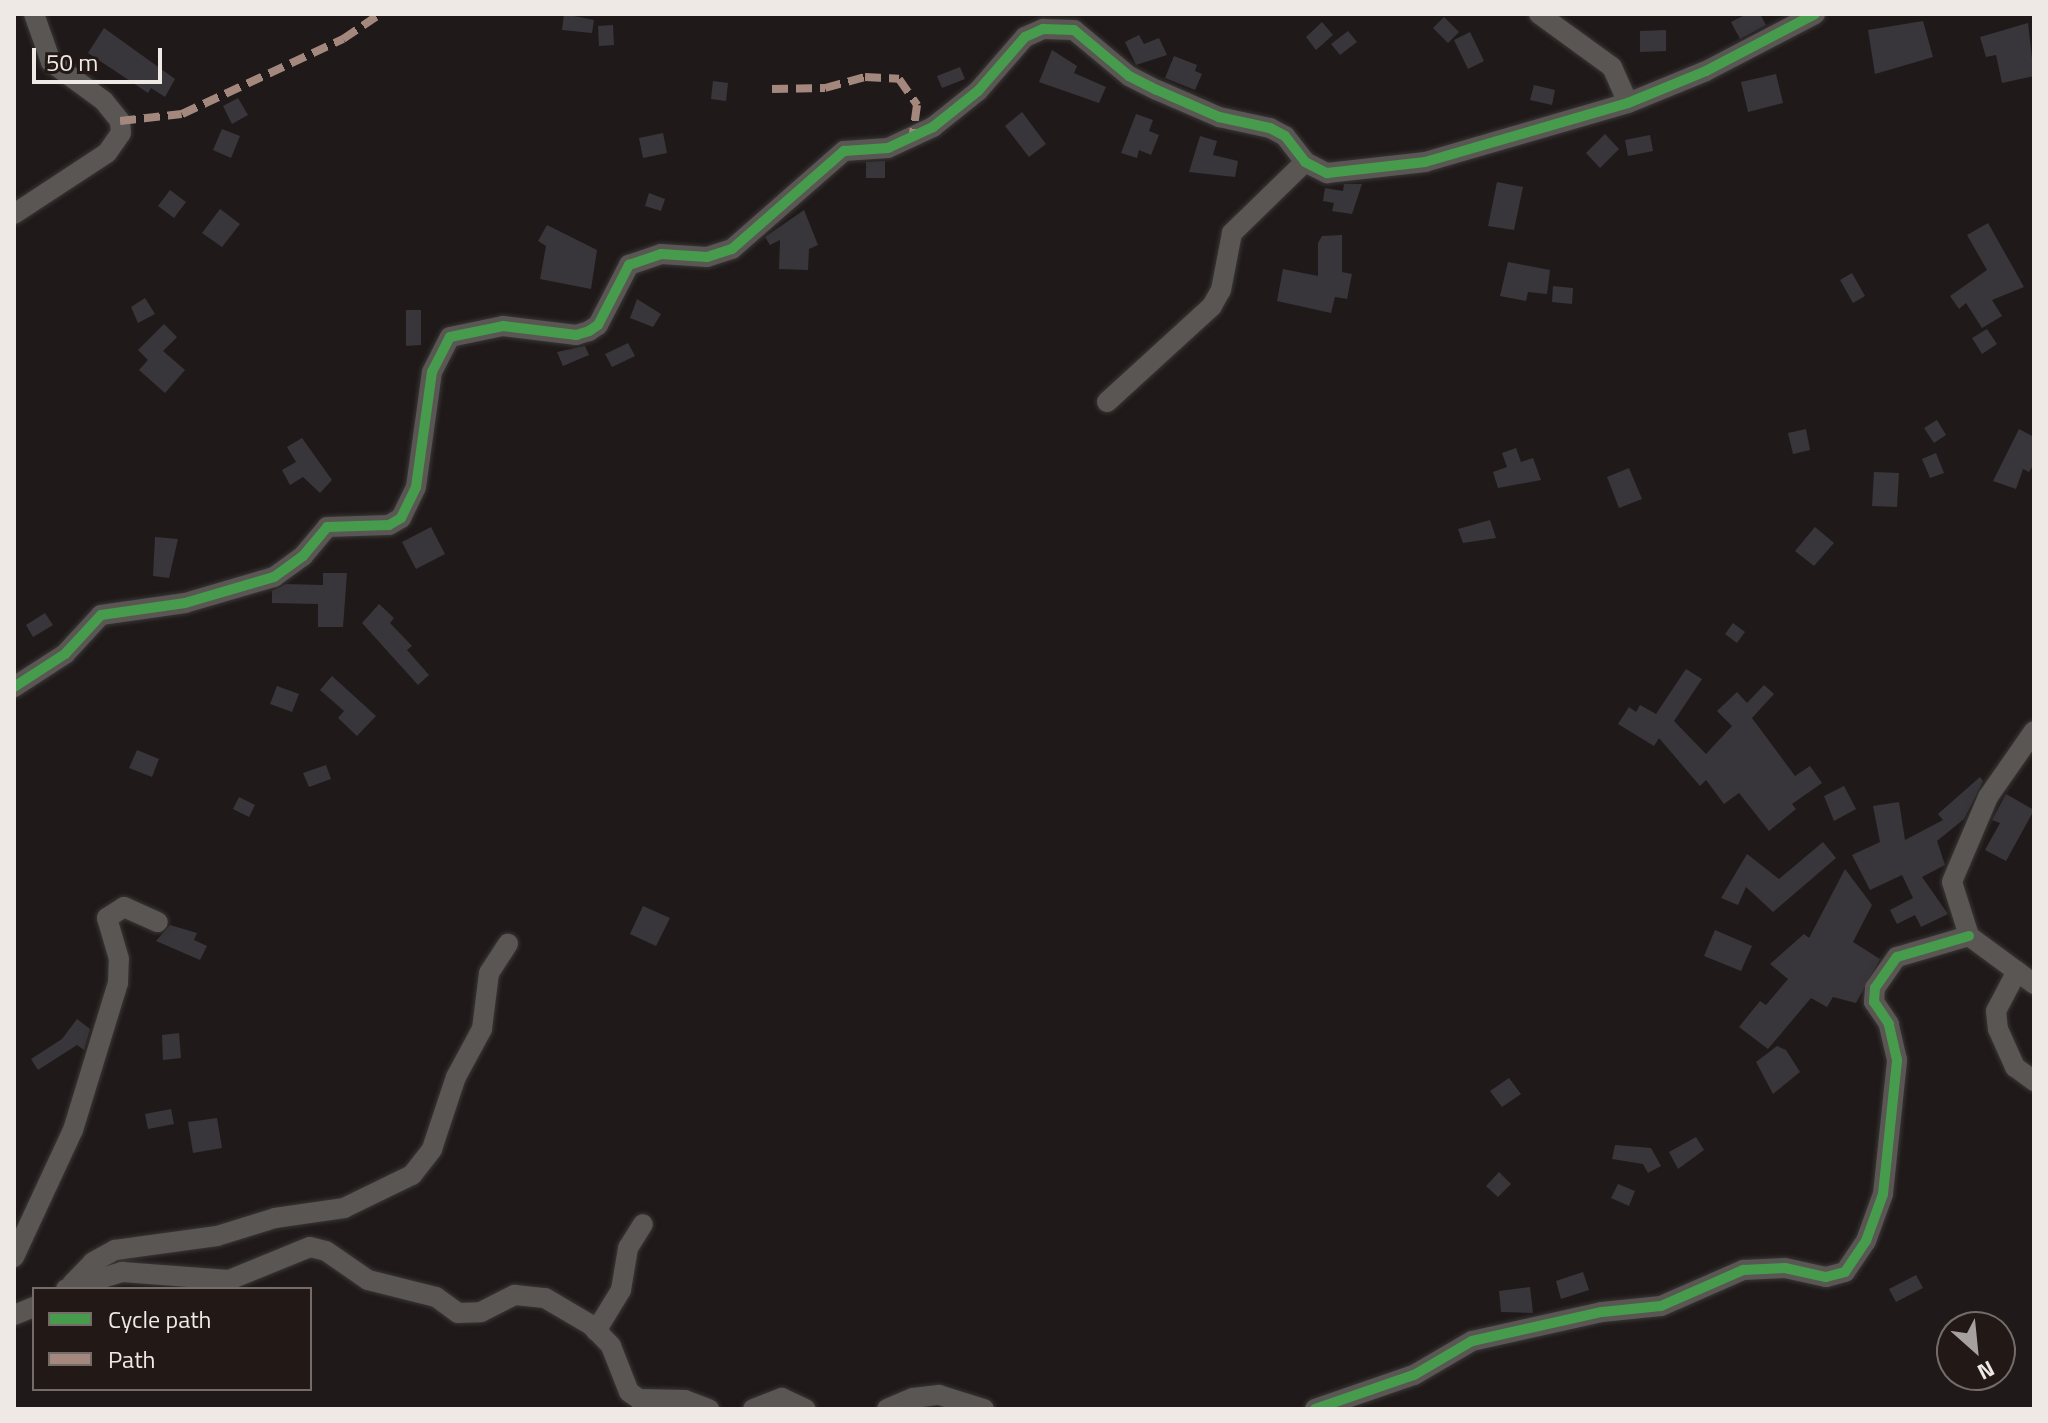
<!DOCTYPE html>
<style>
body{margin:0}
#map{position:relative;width:2048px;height:1423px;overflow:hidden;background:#1f1a19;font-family:"Titillium Web",sans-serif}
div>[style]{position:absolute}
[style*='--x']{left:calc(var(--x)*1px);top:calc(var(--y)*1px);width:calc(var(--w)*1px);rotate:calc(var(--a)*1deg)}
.building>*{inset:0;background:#38363b}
.roads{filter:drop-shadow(0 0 2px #3a3636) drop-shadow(0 0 2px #3a3636)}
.minor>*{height:20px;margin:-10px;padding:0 10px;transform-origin:10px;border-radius:10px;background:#5a5654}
.quiet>*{height:8px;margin-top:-4px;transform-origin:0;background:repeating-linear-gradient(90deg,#a5887d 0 16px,transparent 0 24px)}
.cycleway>*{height:10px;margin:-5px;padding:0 5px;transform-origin:5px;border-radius:5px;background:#469c4c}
span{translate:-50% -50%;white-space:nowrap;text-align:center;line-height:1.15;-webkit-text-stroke:6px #221916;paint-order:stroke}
.frame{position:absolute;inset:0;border:16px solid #efe9e6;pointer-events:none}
.legend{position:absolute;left:32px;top:1287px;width:280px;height:104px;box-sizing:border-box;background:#221916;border:2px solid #746c69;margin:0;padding:10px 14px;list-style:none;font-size:24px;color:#efe9e6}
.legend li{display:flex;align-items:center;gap:16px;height:40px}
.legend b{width:40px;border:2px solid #746c69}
.north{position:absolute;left:1936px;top:1311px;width:80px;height:80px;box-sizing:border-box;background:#221916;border:2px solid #746c69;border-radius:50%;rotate:153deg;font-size:22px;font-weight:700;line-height:32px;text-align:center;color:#efe9e6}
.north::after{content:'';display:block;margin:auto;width:28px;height:36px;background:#a6a19e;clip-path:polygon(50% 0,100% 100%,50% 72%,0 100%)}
.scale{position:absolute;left:32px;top:48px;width:130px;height:36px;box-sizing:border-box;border:4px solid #efe9e6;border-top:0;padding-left:10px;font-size:24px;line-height:28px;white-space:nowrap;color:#efe9e6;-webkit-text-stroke:6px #221916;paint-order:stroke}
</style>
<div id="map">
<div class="building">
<i style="clip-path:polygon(564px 14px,594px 20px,592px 33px,562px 30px)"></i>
<i style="clip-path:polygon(1747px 14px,1760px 14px,1766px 25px,1740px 39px,1731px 22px)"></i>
<i style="clip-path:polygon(1444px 17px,1459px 32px,1448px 43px,1433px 28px)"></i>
<i style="clip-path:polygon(1923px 21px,1933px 57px,1875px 74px,1868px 30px)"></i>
<i style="clip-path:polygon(1322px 22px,1333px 35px,1316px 50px,1306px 37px)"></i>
<i style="clip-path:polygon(2028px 23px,2034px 76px,2002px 83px,1996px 55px,1986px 57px,1980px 37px)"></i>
<i style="clip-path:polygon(613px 25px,614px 45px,599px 46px,598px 26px)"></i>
<i style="clip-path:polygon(104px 28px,175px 79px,165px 97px,151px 88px,148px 93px,88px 53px)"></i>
<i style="clip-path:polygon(1666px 30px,1666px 51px,1640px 52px,1640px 31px)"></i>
<i style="clip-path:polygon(1348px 31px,1357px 42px,1340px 55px,1331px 44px)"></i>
<i style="clip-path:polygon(1470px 32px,1484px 61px,1468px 69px,1454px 40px)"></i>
<i style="clip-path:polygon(1139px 35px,1144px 44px,1159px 38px,1167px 55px,1136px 65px,1125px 42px)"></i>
<i style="clip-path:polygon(1052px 50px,1077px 66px,1074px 73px,1106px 87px,1099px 103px,1039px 82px)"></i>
<i style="clip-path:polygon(1174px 56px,1197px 65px,1195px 71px,1202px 74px,1195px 90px,1165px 78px)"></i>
<i style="clip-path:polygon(960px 67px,965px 79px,942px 88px,937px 76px)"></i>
<i style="clip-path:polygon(1776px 74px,1783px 103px,1748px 112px,1741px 82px)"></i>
<i style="clip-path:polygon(713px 81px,728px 83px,726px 101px,711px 99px)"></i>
<i style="clip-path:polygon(1534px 85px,1555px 90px,1552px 105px,1530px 100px)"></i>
<i style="clip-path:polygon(238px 98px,248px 115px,232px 124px,223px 106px)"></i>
<i style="clip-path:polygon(1022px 112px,1046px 144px,1029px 157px,1005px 126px)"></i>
<i style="clip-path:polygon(1136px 114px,1153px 120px,1149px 131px,1159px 135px,1151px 155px,1139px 150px,1137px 158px,1121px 153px)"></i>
<i style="clip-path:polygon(222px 129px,240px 136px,231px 158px,213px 150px)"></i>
<i style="clip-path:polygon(663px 133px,667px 153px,643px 158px,639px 138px)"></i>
<i style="clip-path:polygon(1605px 134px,1619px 149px,1600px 168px,1586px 153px)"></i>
<i style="clip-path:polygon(1650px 135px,1653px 151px,1628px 156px,1625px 140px)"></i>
<i style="clip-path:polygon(1200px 136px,1217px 141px,1213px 155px,1238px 161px,1235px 177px,1189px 172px)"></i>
<i style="clip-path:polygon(885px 161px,885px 178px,866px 178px,866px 162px)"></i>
<i style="clip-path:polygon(1497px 182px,1523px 187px,1514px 230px,1488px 226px)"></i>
<i style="clip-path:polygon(1344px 184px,1362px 184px,1352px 214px,1332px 211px,1334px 203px,1323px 201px,1325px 188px,1343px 191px)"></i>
<i style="clip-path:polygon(170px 190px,186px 202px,174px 218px,158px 206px)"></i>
<i style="clip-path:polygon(649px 193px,665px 199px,661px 211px,645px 206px)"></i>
<i style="clip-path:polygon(220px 209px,240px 224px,222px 247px,202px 233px)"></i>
<i style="clip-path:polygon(804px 210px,818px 245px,809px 249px,808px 270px,779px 269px,780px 240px,770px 245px,765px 237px)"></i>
<i style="clip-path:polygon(1988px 223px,2024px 287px,1992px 300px,2002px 316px,1982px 328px,1966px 303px,1959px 309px,1950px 296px,1987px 270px,1967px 235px)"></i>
<i style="clip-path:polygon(547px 225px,597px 250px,591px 289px,540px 279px,546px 246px,538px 241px)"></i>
<i style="clip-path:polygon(1342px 235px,1342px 272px,1352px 274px,1347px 299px,1335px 297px,1331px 313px,1277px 301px,1283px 269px,1318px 276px,1318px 243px,1322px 236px)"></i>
<i style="clip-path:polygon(1508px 262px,1550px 270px,1547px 294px,1528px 292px,1526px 301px,1500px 296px)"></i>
<i style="clip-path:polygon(1852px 273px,1865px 296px,1853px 303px,1840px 280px)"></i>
<i style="clip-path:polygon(1553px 286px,1573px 288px,1572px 304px,1552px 302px)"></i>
<i style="clip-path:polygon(145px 298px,155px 314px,138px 323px,131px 307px)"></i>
<i style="clip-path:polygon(637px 299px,661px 314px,653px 327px,630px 318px)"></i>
<i style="clip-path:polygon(406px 310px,421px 310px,421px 345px,406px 346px)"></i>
<i style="clip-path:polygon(164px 324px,177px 337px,163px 351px,185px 370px,165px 393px,139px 370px,148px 360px,138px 350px)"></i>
<i style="clip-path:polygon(1987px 329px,1997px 344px,1982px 354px,1972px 338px)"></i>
<i style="clip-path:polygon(628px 343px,635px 356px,612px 367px,605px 354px)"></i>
<i style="clip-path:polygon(585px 346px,589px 355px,563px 366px,557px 352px)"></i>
<i style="clip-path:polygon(1937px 420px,1946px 435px,1934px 443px,1924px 428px)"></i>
<i style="clip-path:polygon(1806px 429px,1810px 450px,1793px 454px,1788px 433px)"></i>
<i style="clip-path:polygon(2019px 429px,2034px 437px,2034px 464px,2029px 472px,2023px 469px,2016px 489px,1993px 481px)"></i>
<i style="clip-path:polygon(302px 438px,332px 480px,320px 493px,303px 477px,290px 485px,282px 470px,296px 462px,287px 447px)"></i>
<i style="clip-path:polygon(1516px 448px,1521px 462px,1533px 458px,1541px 480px,1498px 488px,1493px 472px,1507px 467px,1502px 453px)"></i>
<i style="clip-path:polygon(1936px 453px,1944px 473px,1930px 478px,1922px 459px)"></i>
<i style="clip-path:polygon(1629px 468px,1642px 499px,1619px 508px,1607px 477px)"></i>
<i style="clip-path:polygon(1874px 472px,1899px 473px,1897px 507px,1872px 506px)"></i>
<i style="clip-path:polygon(1490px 520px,1496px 538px,1463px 543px,1458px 529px)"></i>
<i style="clip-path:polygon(431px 527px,445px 554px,416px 569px,402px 542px)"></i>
<i style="clip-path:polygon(1815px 527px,1834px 543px,1814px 566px,1795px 551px)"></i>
<i style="clip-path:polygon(155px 537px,178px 539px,169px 578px,153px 576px)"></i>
<i style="clip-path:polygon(323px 573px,347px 573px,343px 627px,318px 627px,318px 604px,272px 603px,272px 591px,286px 584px,323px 585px)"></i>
<i style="clip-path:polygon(379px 604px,394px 618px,390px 623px,412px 646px,407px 650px,429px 675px,418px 685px,362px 623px)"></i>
<i style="clip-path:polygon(45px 613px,53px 625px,33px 637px,26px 625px)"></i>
<i style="clip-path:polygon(1733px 623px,1745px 632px,1737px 643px,1725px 634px)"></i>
<i style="clip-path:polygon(1686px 669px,1702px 679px,1674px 721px,1706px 754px,1732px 726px,1717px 711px,1737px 692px,1747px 703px,1764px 685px,1774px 694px,1752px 718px,1795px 776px,1810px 766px,1822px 783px,1792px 804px,1796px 809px,1769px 831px,1739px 793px,1724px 804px,1706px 780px,1700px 786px,1659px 738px,1654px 746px,1618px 724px,1629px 707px,1636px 712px,1640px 705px,1656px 714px)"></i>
<i style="clip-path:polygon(332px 676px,376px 716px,357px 736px,338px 718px,344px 711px,320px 690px)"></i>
<i style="clip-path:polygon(277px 686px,299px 694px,292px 712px,270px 704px)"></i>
<i style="clip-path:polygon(137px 750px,159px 759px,152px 777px,129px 768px)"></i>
<i style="clip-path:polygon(326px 765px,331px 779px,309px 787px,303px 773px)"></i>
<i style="clip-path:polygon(1980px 777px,1983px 781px,1964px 819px,1937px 841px,1945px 865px,1922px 877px,1948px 914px,1921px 927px,1915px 915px,1897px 924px,1890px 910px,1913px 898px,1902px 875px,1870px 890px,1852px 855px,1880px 842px,1873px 806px,1899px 802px,1905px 840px,1943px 820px,1938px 814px)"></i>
<i style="clip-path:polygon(1844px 786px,1856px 809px,1834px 821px,1824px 796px)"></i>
<i style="clip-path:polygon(2006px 794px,2034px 810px,2006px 861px,1985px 850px,2000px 823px,1992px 820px)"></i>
<i style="clip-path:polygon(239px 797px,255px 805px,249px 817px,233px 809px)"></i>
<i style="clip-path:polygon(1823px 842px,1836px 858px,1773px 912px,1746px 887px,1738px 905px,1721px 898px,1747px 854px,1779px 879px)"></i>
<i style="clip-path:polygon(1845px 869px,1872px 905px,1853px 942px,1880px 959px,1856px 1003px,1833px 997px,1827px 1007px,1811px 998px,1768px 1049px,1739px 1027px,1760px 1001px,1766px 1005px,1788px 979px,1770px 964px,1804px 934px,1809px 938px)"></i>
<i style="clip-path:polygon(643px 906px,670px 918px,656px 946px,630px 934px)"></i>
<i style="clip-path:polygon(170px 925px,197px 933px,194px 940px,207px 946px,200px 960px,156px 941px)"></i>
<i style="clip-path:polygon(1715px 930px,1752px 946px,1741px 971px,1704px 956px)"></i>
<i style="clip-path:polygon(77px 1019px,90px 1029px,84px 1050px,77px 1045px,38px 1070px,31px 1059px,62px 1039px)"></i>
<i style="clip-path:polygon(179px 1033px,181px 1058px,163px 1060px,162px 1035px)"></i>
<i style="clip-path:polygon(1777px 1046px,1786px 1050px,1800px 1072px,1773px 1094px,1756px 1062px)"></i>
<i style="clip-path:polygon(1509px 1078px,1521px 1094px,1502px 1107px,1490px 1091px)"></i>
<i style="clip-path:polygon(171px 1109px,174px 1124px,148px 1129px,145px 1114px)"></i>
<i style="clip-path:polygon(217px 1118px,222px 1148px,193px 1153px,188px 1122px)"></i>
<i style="clip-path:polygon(1696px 1137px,1704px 1150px,1678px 1169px,1669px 1152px)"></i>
<i style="clip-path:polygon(1615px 1145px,1651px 1148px,1661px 1166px,1648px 1173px,1643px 1164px,1612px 1159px)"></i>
<i style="clip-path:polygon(1499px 1172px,1511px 1184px,1498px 1197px,1486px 1186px)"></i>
<i style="clip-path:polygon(1618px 1184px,1635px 1191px,1629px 1206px,1611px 1198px)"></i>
<i style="clip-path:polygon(1583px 1272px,1589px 1290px,1561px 1299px,1556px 1281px)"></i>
<i style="clip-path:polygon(1916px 1275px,1923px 1288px,1896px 1302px,1889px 1289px)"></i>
<i style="clip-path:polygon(1530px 1287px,1533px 1313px,1501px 1312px,1499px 1291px)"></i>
</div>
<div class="roads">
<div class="minor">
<i style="--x:1539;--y:14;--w:90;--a:36"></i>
<i style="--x:1612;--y:67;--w:39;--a:66"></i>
<i style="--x:14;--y:214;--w:111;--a:-33.3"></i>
<i style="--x:107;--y:153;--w:24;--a:-55"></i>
<i style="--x:121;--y:133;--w:12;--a:-95"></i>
<i style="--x:120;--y:121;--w:26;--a:-129"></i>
<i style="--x:104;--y:101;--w:66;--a:-143.7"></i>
<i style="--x:51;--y:62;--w:51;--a:-109.5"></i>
<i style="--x:1107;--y:402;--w:142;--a:-42.4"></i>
<i style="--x:1212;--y:306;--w:18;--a:-61"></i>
<i style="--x:1221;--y:290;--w:58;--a:-79.1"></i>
<i style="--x:1232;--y:233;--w:102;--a:-44.2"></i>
<i style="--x:14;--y:687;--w:61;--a:-32.9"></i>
<i style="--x:65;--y:654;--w:53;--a:-47.3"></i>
<i style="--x:101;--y:615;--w:85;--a:-8.1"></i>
<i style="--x:185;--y:603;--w:93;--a:-16.3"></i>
<i style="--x:274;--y:577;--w:36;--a:-36"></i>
<i style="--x:303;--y:556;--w:38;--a:-50"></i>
<i style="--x:327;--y:527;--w:62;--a:-1.8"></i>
<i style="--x:389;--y:525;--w:14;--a:-30"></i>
<i style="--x:401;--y:518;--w:34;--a:-64"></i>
<i style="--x:416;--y:487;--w:116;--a:-82.1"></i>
<i style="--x:432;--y:372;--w:39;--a:-63"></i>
<i style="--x:450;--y:337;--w:54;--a:-11.7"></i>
<i style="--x:503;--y:326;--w:74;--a:7"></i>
<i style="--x:576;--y:335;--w:14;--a:-17"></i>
<i style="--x:589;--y:331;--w:11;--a:-34"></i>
<i style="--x:598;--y:325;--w:68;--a:-62.7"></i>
<i style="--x:629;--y:265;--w:34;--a:-19"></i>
<i style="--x:661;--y:254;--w:46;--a:3.7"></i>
<i style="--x:707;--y:257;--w:26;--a:-18"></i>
<i style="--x:732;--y:249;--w:149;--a:-41.2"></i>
<i style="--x:844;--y:151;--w:44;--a:-3.9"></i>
<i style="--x:888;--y:148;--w:50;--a:-25"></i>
<i style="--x:933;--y:127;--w:58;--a:-38.7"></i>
<i style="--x:978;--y:91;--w:72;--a:-49"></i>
<i style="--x:1025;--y:37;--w:20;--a:-24"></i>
<i style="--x:1043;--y:29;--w:31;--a:2"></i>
<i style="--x:1074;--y:30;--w:72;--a:39.9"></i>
<i style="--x:1129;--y:76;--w:31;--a:27"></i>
<i style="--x:1157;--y:90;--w:68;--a:23.5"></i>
<i style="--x:1219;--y:117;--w:52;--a:12.2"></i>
<i style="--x:1270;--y:128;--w:17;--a:28"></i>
<i style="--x:1285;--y:136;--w:33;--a:52"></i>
<i style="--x:1305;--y:162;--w:25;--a:27"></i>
<i style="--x:1327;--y:173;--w:99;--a:-6.4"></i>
<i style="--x:1425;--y:162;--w:211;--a:-16.2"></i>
<i style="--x:1628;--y:103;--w:84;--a:-22.3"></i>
<i style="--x:1706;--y:71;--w:123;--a:-27.6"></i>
<i style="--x:2034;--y:731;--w:80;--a:124.9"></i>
<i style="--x:1988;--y:797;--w:92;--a:113"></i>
<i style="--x:1952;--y:882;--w:57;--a:72.5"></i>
<i style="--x:1969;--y:936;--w:81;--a:36.4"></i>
<i style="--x:2017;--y:971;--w:45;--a:117.7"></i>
<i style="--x:1996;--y:1011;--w:18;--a:84"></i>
<i style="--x:1998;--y:1029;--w:42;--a:65.9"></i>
<i style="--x:2015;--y:1067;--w:24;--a:36"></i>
<i style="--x:14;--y:1257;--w:140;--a:-65.1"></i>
<i style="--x:73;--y:1130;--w:154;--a:-73"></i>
<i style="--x:118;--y:983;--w:24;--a:-88"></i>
<i style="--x:119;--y:959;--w:43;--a:-106.3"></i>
<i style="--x:107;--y:918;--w:20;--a:-33"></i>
<i style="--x:124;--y:907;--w:37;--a:24"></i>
<i style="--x:72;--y:1284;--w:30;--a:-46"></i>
<i style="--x:93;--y:1262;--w:25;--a:-29"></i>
<i style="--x:115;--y:1250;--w:103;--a:-7.8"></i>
<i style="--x:217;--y:1236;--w:61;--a:-17.2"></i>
<i style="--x:275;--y:1218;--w:70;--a:-8.2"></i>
<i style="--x:344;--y:1208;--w:76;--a:-25.9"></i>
<i style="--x:412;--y:1175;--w:33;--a:-52"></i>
<i style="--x:432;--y:1149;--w:76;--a:-71.6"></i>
<i style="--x:456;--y:1077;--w:55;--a:-61.6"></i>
<i style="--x:482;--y:1029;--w:56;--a:-82.9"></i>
<i style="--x:489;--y:973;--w:35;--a:-57"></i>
<i style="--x:66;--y:1289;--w:59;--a:-16.9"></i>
<i style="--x:122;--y:1272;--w:107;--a:4.3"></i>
<i style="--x:229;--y:1280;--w:87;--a:-22.2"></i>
<i style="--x:310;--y:1247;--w:16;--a:14"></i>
<i style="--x:326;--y:1251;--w:51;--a:34.6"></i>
<i style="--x:368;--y:1280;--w:70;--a:14"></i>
<i style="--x:436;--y:1297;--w:27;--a:36"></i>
<i style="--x:458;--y:1313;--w:23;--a:-2"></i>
<i style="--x:481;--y:1312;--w:38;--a:-27"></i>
<i style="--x:515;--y:1295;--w:30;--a:6"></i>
<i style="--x:545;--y:1298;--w:53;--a:30.4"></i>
<i style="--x:591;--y:1325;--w:29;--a:46"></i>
<i style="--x:611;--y:1346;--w:49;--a:68.6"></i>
<i style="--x:629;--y:1392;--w:12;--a:35"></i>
<i style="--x:639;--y:1399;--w:46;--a:1.2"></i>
<i style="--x:685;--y:1400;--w:26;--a:21"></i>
<i style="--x:14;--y:1315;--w:22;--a:-22"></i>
<i style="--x:596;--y:1331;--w:48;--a:-58.6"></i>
<i style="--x:621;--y:1290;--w:43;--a:-80.5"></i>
<i style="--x:628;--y:1248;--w:28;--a:-58"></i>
<i style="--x:753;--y:1409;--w:31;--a:-21"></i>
<i style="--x:782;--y:1398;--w:26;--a:25"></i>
<i style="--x:887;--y:1409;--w:28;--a:-23"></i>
<i style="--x:913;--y:1398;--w:26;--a:-7"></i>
<i style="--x:939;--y:1395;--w:47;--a:17.3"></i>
<i style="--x:1315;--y:1409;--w:105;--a:-19"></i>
<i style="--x:1414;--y:1375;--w:67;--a:-30.4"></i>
<i style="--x:1472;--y:1341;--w:133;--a:-12.6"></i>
<i style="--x:1602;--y:1312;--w:59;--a:-5.8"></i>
<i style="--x:1661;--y:1306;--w:90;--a:-23.7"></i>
<i style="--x:1743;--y:1270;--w:42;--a:-2.7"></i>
<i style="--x:1785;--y:1268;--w:42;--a:12.4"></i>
<i style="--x:1826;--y:1277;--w:20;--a:-15"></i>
<i style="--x:1845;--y:1272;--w:37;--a:-56"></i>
<i style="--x:1866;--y:1241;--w:50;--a:-70.1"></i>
<i style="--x:1883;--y:1194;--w:135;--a:-84"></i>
<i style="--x:1897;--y:1060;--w:37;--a:-103"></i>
<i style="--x:1889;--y:1024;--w:27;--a:-124"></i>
<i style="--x:1874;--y:1002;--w:14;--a:-86"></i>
<i style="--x:1875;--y:988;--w:38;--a:-55"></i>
<i style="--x:1897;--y:957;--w:75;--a:-16.3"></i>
</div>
</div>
<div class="quiet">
<i style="--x:772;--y:89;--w:53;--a:-1.1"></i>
<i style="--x:825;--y:88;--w:41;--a:-15.4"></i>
<i style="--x:865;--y:77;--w:34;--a:3"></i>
<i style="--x:899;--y:79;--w:32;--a:55"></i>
<i style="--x:917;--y:105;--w:34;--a:98"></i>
<i style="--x:120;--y:121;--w:62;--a:-6.4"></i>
<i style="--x:182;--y:114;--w:178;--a:-25"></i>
<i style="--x:343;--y:39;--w:45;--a:-34"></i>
</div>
<div class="cycleway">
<i style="--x:14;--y:687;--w:61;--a:-32.9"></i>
<i style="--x:65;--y:654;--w:53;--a:-47.3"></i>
<i style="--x:101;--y:615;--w:85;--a:-8.1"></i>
<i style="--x:185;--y:603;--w:93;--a:-16.3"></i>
<i style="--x:274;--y:577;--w:36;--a:-36"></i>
<i style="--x:303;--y:556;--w:38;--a:-50"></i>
<i style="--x:327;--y:527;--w:62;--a:-1.8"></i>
<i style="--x:389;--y:525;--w:14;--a:-30"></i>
<i style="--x:401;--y:518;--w:34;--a:-64"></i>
<i style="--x:416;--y:487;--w:116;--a:-82.1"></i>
<i style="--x:432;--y:372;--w:39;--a:-63"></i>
<i style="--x:450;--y:337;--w:54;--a:-11.7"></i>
<i style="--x:503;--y:326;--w:74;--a:7"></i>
<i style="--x:576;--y:335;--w:14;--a:-17"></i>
<i style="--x:589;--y:331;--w:11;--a:-34"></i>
<i style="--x:598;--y:325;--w:68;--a:-62.7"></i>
<i style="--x:629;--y:265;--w:34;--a:-19"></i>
<i style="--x:661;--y:254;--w:46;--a:3.7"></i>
<i style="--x:707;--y:257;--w:26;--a:-18"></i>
<i style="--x:732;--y:249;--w:149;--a:-41.2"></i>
<i style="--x:844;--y:151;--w:44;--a:-3.9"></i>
<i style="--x:888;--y:148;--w:50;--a:-25"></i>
<i style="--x:933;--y:127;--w:58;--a:-38.7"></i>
<i style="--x:978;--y:91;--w:72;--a:-49"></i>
<i style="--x:1025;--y:37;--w:20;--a:-24"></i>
<i style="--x:1043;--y:29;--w:31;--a:2"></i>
<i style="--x:1074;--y:30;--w:72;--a:39.9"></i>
<i style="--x:1129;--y:76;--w:31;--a:27"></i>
<i style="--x:1157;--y:90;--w:68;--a:23.5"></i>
<i style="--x:1219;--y:117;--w:52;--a:12.2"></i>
<i style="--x:1270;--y:128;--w:17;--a:28"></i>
<i style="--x:1285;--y:136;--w:33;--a:52"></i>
<i style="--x:1305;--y:162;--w:25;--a:27"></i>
<i style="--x:1327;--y:173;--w:99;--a:-6.4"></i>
<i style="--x:1425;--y:162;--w:211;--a:-16.2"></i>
<i style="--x:1628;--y:103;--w:84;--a:-22.3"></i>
<i style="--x:1706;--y:71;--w:123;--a:-27.6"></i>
<i style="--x:1315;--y:1409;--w:105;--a:-19"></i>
<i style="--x:1414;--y:1375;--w:67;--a:-30.4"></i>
<i style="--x:1472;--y:1341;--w:133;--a:-12.6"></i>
<i style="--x:1602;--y:1312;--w:59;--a:-5.8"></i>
<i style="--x:1661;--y:1306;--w:90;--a:-23.7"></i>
<i style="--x:1743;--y:1270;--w:42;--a:-2.7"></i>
<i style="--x:1785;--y:1268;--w:42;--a:12.4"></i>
<i style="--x:1826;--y:1277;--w:20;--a:-15"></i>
<i style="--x:1845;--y:1272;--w:37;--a:-56"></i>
<i style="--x:1866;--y:1241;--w:50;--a:-70.1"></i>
<i style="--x:1883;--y:1194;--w:135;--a:-84"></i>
<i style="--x:1897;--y:1060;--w:37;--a:-103"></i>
<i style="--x:1889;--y:1024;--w:27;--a:-124"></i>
<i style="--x:1874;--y:1002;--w:14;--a:-86"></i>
<i style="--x:1875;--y:988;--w:38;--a:-55"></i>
<i style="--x:1897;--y:957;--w:75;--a:-16.3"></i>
</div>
<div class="frame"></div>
<ul class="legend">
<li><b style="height:10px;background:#469c4c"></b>Cycle path</li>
<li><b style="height:10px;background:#a5887d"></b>Path</li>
</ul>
<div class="north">N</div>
<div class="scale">50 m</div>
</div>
